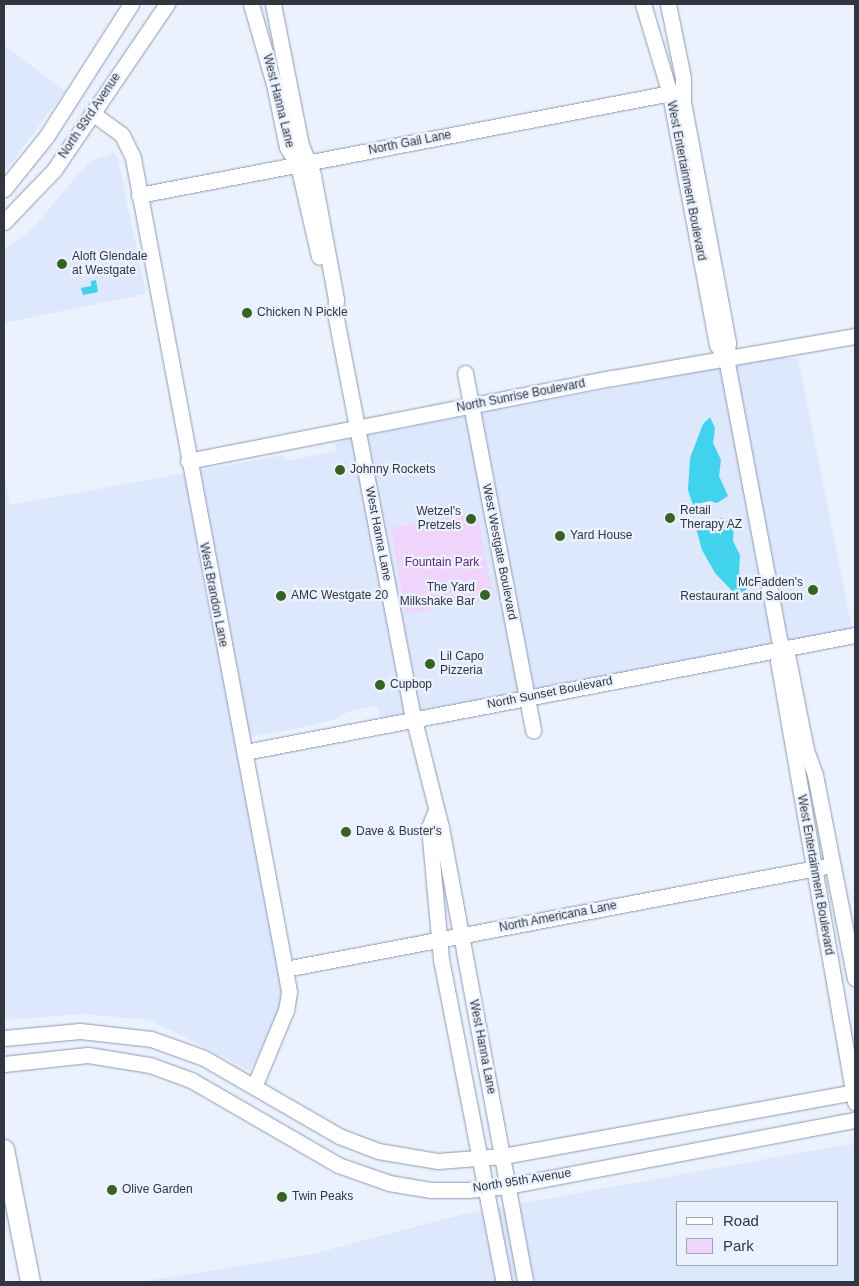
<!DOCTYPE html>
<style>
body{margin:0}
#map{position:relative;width:859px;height:1286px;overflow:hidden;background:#ecf2fd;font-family:Helvetica,sans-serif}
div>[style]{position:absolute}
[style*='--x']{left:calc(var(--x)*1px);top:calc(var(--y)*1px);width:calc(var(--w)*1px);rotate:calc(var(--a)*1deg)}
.built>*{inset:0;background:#dee8fd}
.green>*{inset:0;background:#efd4fc}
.water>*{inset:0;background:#41d2ed}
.roads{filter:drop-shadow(0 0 1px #8c9ab4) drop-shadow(0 0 1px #8c9ab4)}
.minor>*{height:15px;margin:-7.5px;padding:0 7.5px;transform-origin:7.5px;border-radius:7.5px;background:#fff}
.major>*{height:19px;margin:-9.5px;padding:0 9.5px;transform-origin:9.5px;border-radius:9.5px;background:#fff}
.dots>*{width:14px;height:14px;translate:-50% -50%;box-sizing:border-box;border:2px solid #ecf2fd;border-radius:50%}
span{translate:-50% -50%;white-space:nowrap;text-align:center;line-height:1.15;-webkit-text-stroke:4.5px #ecf2fd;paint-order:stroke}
.street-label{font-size:12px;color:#313641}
.poi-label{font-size:12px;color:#313641}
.left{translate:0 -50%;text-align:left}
.right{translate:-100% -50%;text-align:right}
.park-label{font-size:12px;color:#621f7c}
.frame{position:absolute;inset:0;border:5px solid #313641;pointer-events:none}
.legend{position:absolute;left:676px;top:1201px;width:162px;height:65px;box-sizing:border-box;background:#ecf2fd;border:1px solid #a1a7b2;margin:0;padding:6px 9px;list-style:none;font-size:15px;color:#313641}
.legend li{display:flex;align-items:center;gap:10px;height:25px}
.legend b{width:25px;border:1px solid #a1a7b2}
</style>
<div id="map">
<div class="built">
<i style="clip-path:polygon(4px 45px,65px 91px,4px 173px)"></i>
<i style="clip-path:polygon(114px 153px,118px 158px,146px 294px,4px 323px,4px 249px,30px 231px,90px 161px)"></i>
<i style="clip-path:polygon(770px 358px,798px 358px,852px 629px,380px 718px,377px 706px,350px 711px,336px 719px,295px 729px,235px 740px,283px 986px,282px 1003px,276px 1021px,250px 1071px,150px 1020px,82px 1014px,4px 1020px,4px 475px,10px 505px,284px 455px,285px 461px,336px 451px,335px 443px,347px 439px)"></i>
<i style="clip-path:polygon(evenodd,855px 1143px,855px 1282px,139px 1282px,308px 1255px,468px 1213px,855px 1143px,678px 1202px,838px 1202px,838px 1265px,678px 1265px,678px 1202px)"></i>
</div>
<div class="green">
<i style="clip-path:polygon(477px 512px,493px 599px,406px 614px,391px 528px)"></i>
</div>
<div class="water">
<i style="clip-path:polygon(96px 280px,98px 292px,83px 295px,81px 288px,91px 286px,91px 281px)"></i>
<i style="clip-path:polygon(710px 417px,715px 428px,713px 443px,721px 460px,719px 476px,728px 496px,717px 503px,710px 501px,693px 505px,688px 490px,690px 458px,703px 424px)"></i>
<i style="clip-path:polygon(721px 518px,734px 522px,733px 541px,740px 555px,739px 574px,747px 589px,737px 596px,715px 573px,702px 550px,696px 528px,701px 523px,715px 522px)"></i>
</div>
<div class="roads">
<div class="minor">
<i style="--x:251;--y:4;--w:83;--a:74"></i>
<i style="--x:274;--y:84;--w:64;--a:78.3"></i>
<i style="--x:287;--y:147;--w:21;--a:59"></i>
<i style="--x:298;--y:165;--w:94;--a:77.1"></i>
<i style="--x:273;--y:4;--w:144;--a:78.8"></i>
<i style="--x:301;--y:145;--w:32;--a:68"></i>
<i style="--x:313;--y:175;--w:126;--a:79.5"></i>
<i style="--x:336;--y:299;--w:14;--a:94"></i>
<i style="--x:335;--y:313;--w:402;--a:79.1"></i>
<i style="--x:411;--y:708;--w:123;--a:75.9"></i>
<i style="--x:441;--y:827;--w:463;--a:79.5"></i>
<i style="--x:643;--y:4;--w:94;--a:73.3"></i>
<i style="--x:670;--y:94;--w:255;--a:79.4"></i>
<i style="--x:717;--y:345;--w:16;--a:55"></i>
<i style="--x:668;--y:4;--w:76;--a:78.5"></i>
<i style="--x:683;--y:78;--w:24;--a:90"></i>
<i style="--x:683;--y:102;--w:245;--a:79.4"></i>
<i style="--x:728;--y:343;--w:15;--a:98"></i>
<i style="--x:726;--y:358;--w:286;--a:79.3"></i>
<i style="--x:779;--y:639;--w:22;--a:66"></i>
<i style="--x:788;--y:659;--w:93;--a:78.8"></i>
<i style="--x:806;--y:750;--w:27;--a:70"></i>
<i style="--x:815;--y:775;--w:207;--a:78.9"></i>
<i style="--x:92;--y:113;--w:37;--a:36"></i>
<i style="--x:122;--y:135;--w:25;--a:64"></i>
<i style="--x:133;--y:158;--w:825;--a:79.38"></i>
<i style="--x:285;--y:969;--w:23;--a:80"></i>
<i style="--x:289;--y:992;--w:18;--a:99"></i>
<i style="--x:286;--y:1010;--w:83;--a:112.6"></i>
<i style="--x:4;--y:189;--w:67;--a:-51.1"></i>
<i style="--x:46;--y:137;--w:158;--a:-57.4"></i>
<i style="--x:139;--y:195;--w:552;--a:-10.86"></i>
<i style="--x:4;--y:222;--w:72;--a:-46.1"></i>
<i style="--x:54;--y:170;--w:201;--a:-55.8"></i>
<i style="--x:465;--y:373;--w:364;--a:79.2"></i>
<i style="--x:188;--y:461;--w:432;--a:-11.1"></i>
<i style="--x:612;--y:378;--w:247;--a:-9.8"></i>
<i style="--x:782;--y:649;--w:13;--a:108"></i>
<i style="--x:778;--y:661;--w:448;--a:80.1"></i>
<i style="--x:245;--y:752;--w:621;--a:-10.86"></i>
<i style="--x:435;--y:813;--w:15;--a:113"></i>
<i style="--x:429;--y:827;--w:133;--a:84.8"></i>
<i style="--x:441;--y:959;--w:329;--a:79"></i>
<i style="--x:285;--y:969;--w:557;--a:-10.77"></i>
<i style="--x:4;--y:1038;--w:76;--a:-5.3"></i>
<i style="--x:80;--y:1031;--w:71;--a:6.4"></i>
<i style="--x:151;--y:1039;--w:56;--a:19.7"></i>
<i style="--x:204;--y:1058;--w:156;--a:30"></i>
<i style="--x:339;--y:1136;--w:42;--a:21"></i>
<i style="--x:378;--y:1151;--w:61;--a:9.5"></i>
<i style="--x:438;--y:1161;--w:65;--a:-4.4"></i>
<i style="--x:503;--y:1156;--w:358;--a:-10.3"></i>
<i style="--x:4;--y:1064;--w:84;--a:-6.1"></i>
<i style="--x:88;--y:1055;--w:63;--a:9.2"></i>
<i style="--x:150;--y:1065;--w:44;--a:20.1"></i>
<i style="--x:191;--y:1080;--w:170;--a:30"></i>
<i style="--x:338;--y:1165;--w:54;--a:19.4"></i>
<i style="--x:389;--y:1183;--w:43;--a:9.5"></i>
<i style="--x:431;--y:1190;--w:37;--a:0"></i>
<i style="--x:468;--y:1190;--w:40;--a:-5.7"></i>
<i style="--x:508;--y:1186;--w:353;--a:-10.8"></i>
</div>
<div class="major">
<i style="--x:4;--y:1149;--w:136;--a:78.9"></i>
</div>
</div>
<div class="dots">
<i style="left:62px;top:264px;background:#366321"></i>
<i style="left:247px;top:313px;background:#366321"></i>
<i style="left:340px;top:470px;background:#366321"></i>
<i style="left:670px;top:518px;background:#366321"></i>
<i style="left:471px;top:519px;background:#366321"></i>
<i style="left:560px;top:536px;background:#366321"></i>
<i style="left:813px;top:590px;background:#366321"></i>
<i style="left:485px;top:595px;background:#366321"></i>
<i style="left:281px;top:596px;background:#366321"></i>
<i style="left:430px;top:664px;background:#366321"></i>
<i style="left:380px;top:685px;background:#366321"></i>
<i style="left:346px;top:832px;background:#366321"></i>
<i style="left:112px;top:1190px;background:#366321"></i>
<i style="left:282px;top:1197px;background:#366321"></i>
</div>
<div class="street-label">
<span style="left:278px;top:101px;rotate:76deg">West Hanna Lane</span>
<span style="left:90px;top:116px;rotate:-56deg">North 93rd Avenue</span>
<span style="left:410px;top:143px;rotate:-11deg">North Gail Lane</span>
<span style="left:686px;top:181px;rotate:79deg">West Entertainment Boulevard</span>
<span style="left:521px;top:396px;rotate:-11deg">North Sunrise Boulevard</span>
<span style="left:378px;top:534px;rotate:79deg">West Hanna Lane</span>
<span style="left:499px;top:552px;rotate:79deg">West Westgate Boulevard</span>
<span style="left:213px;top:595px;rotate:79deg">West Brandon Lane</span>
<span style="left:550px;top:693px;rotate:-11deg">North Sunset Boulevard</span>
<span style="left:815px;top:875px;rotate:80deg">West Entertainment Boulevard</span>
<span style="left:558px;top:917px;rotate:-11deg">North Americana Lane</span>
<span style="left:482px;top:1047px;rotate:79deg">West Hanna Lane</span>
<span style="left:522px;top:1181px;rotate:-9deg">North 95th Avenue</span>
</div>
<div class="poi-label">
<span class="left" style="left:72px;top:264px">Aloft Glendale<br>at Westgate</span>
<span class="left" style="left:257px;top:313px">Chicken N Pickle</span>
<span class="left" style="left:350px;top:470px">Johnny Rockets</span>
<span class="left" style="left:680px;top:518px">Retail<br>Therapy AZ</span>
<span class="right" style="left:461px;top:519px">Wetzel's<br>Pretzels</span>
<span class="left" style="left:570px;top:536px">Yard House</span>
<span class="right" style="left:803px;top:590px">McFadden's<br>Restaurant and Saloon</span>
<span class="right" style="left:475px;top:595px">The Yard<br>Milkshake Bar</span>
<span class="left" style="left:291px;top:596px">AMC Westgate 20</span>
<span class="left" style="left:440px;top:664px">Lil Capo<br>Pizzeria</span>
<span class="left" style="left:390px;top:685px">Cupbop</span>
<span class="left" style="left:356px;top:832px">Dave &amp; Buster's</span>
<span class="left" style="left:122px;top:1190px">Olive Garden</span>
<span class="left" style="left:292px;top:1197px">Twin Peaks</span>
</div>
<div class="park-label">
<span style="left:442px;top:563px">Fountain Park</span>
</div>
<div class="frame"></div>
<ul class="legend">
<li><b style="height:6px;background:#fff"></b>Road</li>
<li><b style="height:14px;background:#efd4fc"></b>Park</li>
</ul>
</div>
